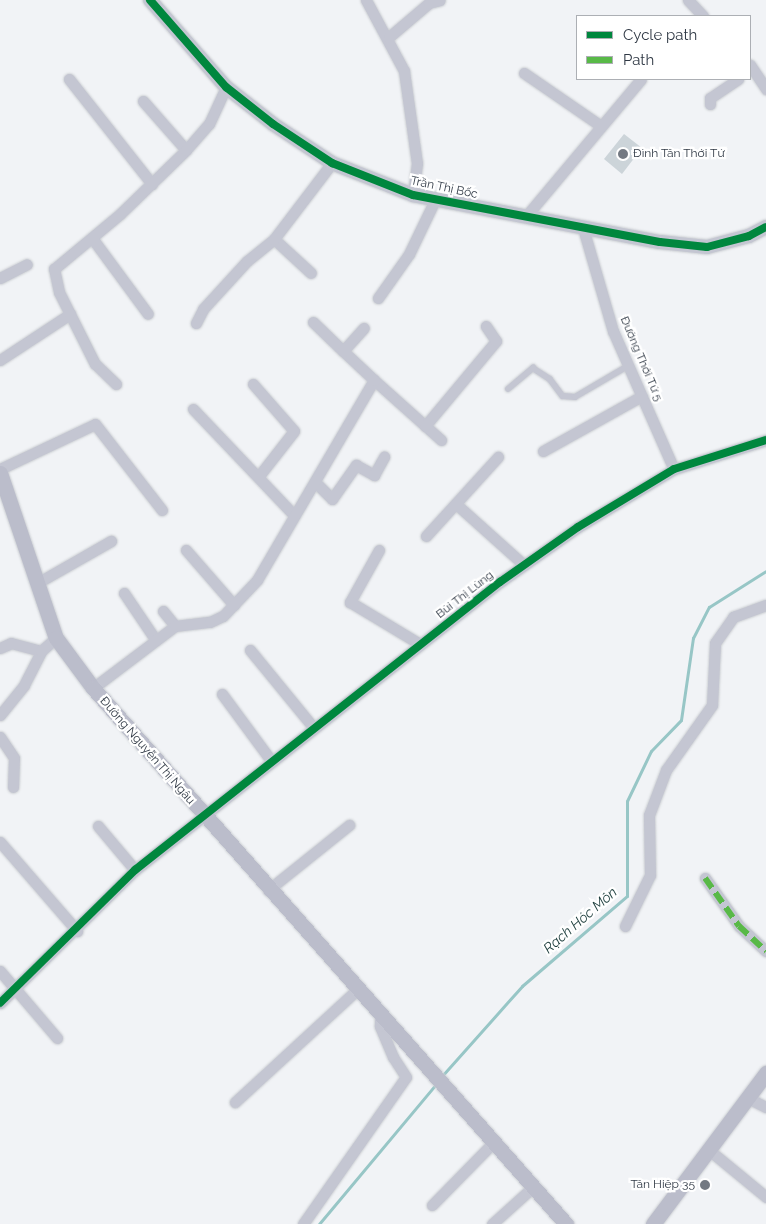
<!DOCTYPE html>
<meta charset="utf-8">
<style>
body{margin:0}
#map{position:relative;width:766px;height:1224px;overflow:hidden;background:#f1f3f6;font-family:Raleway,sans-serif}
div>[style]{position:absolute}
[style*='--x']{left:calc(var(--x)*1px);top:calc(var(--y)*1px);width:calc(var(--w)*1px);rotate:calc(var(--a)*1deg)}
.stream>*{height:3px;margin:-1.5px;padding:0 1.5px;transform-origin:1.5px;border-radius:1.5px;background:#97c6c6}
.building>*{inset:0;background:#ccd4d9}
.roads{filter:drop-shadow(0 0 1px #cbced2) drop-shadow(0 0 1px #cbced2)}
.service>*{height:5.5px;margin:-2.75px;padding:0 2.75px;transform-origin:2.75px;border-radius:2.75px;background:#c4c6d2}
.minor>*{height:11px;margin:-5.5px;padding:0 5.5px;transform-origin:5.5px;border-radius:5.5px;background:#c4c6d2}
.tertiary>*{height:14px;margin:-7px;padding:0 7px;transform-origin:7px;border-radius:7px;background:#c4c6d2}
.secondary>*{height:15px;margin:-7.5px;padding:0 7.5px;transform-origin:7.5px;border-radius:7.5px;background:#bbbdcb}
.quiet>*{height:6px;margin-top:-3px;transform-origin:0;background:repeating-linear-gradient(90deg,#58b947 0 12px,transparent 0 18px)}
.cycleway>*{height:8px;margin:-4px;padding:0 4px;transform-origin:4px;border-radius:4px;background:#00873e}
.dots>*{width:14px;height:14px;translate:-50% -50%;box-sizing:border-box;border:2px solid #fff;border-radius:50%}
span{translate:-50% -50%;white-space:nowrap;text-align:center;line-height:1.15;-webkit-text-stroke:4.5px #fff;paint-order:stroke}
.poi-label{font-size:12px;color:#2f3844}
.left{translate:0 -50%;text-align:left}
.right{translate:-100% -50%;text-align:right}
.street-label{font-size:12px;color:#2f3844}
.water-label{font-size:14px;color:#1a3b3a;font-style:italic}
.legend{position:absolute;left:576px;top:15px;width:175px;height:65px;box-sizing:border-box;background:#fff;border:1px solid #acafb4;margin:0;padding:6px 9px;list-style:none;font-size:15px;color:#2f3844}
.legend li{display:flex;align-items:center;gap:10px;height:25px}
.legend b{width:25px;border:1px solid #acafb4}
</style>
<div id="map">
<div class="stream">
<i style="--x:441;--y:1077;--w:122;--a:-48.3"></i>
<i style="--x:522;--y:986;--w:138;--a:-40.6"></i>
<i style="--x:627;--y:896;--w:95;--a:-90"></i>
<i style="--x:627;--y:801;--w:55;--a:-64.4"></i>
<i style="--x:651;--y:751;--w:43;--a:-45.9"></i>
<i style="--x:681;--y:720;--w:83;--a:-81.7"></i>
<i style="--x:693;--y:638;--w:35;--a:-63"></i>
<i style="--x:709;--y:607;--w:67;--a:-32.3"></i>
<i style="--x:319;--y:1224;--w:182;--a:-50.1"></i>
</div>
<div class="building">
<i style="clip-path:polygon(624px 134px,642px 148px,622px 174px,604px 159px)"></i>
</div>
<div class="roads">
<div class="service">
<i style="--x:508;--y:389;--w:33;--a:-40"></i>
<i style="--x:533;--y:368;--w:20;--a:33"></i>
<i style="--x:550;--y:379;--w:21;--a:53"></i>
<i style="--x:563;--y:396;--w:12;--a:5"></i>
<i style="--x:575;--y:397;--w:61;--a:-30.3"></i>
</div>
<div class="minor">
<i style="--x:366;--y:0;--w:81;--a:61.8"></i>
<i style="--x:404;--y:71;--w:93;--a:82"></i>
<i style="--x:417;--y:163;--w:32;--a:97"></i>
<i style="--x:688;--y:0;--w:22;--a:47"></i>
<i style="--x:389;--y:37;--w:52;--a:-40.4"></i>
<i style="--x:429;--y:3;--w:11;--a:-15"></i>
<i style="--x:750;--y:65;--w:29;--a:56"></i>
<i style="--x:524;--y:73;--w:93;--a:34.5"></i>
<i style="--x:69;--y:79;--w:134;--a:51.7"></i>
<i style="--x:143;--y:101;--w:65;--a:48.7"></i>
<i style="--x:710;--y:104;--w:6;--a:-90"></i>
<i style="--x:710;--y:98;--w:34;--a:-34"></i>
<i style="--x:527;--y:215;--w:177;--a:-50"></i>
<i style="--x:583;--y:228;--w:107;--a:73.8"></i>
<i style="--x:613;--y:331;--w:151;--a:66.2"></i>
<i style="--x:92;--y:238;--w:94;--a:53.6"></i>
<i style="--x:274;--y:239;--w:50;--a:42.6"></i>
<i style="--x:0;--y:278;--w:30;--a:-27"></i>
<i style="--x:378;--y:298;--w:54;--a:-54.8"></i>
<i style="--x:409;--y:254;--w:60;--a:-64.3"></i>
<i style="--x:313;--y:322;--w:42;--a:44"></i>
<i style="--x:196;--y:323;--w:16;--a:-63"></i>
<i style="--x:203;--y:309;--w:65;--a:-47.5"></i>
<i style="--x:247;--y:261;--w:35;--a:-39"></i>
<i style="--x:274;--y:239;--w:96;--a:-52.7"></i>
<i style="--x:0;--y:360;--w:84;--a:-33.3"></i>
<i style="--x:374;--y:380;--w:90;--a:41.8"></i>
<i style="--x:116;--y:384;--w:29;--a:-136"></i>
<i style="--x:95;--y:364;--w:80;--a:-116.6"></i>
<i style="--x:59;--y:292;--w:24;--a:-102"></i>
<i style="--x:54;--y:269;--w:86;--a:-39.8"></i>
<i style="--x:120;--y:214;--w:92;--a:-44.1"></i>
<i style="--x:186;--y:150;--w:35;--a:-49"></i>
<i style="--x:209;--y:124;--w:41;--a:-65.3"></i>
<i style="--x:253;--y:384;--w:62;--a:48.9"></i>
<i style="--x:294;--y:431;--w:57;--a:127.9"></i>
<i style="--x:193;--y:409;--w:146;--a:46.4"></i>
<i style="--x:425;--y:426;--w:111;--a:-50.1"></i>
<i style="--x:496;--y:341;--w:18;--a:-124"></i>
<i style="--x:543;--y:451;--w:113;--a:-29.1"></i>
<i style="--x:0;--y:469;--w:105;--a:-25.3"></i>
<i style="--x:95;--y:424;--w:109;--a:52.1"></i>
<i style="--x:315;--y:482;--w:24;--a:45"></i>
<i style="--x:332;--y:499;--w:42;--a:-54.8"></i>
<i style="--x:356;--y:465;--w:21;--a:29"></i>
<i style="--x:374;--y:475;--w:21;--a:-61"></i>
<i style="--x:456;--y:504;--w:91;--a:41.9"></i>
<i style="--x:426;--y:536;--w:107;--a:-47.7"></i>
<i style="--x:186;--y:550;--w:73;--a:48.9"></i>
<i style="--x:379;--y:550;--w:60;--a:119.1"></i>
<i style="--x:350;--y:602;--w:82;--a:31"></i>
<i style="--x:39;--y:582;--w:83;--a:-29.7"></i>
<i style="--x:124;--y:593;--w:55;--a:56"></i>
<i style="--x:163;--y:611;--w:19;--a:51"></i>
<i style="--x:0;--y:648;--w:12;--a:-24"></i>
<i style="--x:11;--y:643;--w:31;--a:15"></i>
<i style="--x:250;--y:650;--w:99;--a:50.7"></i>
<i style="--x:93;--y:688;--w:103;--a:-37.1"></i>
<i style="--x:175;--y:626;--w:35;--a:-7"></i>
<i style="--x:210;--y:622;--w:14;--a:-25"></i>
<i style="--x:223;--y:616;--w:50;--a:-46.6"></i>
<i style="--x:257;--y:580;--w:232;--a:-59.7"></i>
<i style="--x:374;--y:380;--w:42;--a:-136.9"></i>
<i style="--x:343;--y:351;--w:31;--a:-48"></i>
<i style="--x:222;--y:694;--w:81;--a:53.6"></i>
<i style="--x:0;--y:715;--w:38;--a:-51"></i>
<i style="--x:24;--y:685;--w:38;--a:-63"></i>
<i style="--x:41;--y:651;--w:20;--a:-41"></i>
<i style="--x:0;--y:737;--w:25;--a:56"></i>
<i style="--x:14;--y:758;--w:29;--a:92"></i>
<i style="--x:98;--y:826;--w:57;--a:49.9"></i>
<i style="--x:0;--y:842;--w:118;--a:49.1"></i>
<i style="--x:705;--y:878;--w:59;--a:54.7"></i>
<i style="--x:739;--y:926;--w:37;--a:43"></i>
<i style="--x:268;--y:890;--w:104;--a:-38.7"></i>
<i style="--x:625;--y:926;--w:57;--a:-63.9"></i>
<i style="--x:650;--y:875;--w:60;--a:-91"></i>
<i style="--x:649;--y:815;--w:48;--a:-69.3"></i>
<i style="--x:666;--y:770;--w:80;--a:-54.7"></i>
<i style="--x:712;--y:705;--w:62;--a:-87.2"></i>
<i style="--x:715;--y:643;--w:32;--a:-55"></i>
<i style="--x:733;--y:617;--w:35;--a:-20"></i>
<i style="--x:0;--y:971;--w:88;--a:49.6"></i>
<i style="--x:0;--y:1003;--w:190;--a:-44.6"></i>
<i style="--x:135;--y:870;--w:465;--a:-38.3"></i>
<i style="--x:500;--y:582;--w:95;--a:-35.2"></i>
<i style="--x:578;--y:527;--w:112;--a:-31.1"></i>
<i style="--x:674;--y:469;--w:96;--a:-17.5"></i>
<i style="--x:748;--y:1098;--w:20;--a:27"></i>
<i style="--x:235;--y:1102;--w:166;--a:-42.6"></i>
<i style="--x:709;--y:1150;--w:74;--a:39.5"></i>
<i style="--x:432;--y:1205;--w:87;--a:-45.5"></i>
<i style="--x:303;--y:1224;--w:179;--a:-55"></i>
<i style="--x:406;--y:1077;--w:24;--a:-123"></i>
<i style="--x:393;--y:1057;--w:34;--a:-113"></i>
<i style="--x:380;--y:1026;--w:12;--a:-90"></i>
<i style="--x:492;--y:1224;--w:55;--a:-42.1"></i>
</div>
<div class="tertiary">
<i style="--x:150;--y:0;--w:116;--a:48.9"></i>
<i style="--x:226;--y:87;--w:60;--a:38.2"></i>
<i style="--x:273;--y:124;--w:71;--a:33.5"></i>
<i style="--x:332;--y:163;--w:87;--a:21.6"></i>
<i style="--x:413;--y:195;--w:251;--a:10.8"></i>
<i style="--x:660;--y:242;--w:47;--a:6.1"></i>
<i style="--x:707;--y:247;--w:43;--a:-14.7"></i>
<i style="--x:749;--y:236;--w:19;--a:-28"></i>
</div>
<div class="secondary">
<i style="--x:0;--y:473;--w:174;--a:71.3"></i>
<i style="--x:56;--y:638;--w:62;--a:53.5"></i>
<i style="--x:93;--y:688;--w:715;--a:48.57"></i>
<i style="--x:653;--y:1224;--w:189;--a:-53.2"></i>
</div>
</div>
<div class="quiet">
<i style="--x:705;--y:878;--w:59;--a:54.7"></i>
<i style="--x:739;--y:926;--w:37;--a:43"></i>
</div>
<div class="cycleway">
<i style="--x:150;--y:0;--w:116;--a:48.9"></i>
<i style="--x:226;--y:87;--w:60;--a:38.2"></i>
<i style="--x:273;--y:124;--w:71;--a:33.5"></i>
<i style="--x:332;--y:163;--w:87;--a:21.6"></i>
<i style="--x:413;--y:195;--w:251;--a:10.8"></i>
<i style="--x:660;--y:242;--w:47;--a:6.1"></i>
<i style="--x:707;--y:247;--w:43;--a:-14.7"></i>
<i style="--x:749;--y:236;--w:19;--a:-28"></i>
<i style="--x:0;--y:1003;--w:190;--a:-44.6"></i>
<i style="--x:135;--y:870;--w:465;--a:-38.3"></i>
<i style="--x:500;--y:582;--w:95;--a:-35.2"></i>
<i style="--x:578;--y:527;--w:112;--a:-31.1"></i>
<i style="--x:674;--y:469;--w:96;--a:-17.5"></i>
</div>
<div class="dots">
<i style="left:623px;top:154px;background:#737982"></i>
<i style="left:705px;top:1185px;background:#737982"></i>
</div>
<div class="poi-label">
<span class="left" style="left:633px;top:154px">Đình Tân Thới Tứ</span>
<span class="right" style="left:695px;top:1185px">Tân Hiệp 35</span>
</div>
<div class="street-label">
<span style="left:444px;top:188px;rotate:12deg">Trần Thị Bốc</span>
<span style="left:641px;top:359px;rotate:67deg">Đường Thới Tứ 5</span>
<span style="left:465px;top:595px;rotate:-38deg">Bùi Thị Lùng</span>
<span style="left:147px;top:751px;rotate:49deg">Đường Nguyễn Thị Ngâu</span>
</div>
<div class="water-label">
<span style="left:580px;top:920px;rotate:-41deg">Rạch Hóc Môn</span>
</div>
<ul class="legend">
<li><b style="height:6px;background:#00873e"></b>Cycle path</li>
<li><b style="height:6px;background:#58b947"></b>Path</li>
</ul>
</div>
